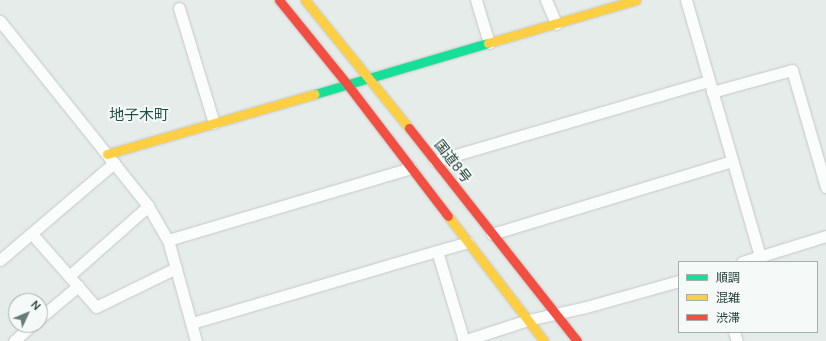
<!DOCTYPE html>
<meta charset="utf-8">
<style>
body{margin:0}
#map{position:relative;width:826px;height:341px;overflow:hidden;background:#e6ece9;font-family:Manrope,"Noto Sans JP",sans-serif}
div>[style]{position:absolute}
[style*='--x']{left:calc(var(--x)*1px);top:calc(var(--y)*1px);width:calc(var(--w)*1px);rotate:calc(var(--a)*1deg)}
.roads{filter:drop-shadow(0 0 1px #c3c9c6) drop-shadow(0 0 1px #c3c9c6)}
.street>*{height:11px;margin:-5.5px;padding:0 5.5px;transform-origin:5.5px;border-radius:5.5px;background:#fbfcfc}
.fast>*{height:9px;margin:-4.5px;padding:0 4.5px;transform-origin:4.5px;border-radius:4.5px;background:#16e098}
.slow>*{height:9px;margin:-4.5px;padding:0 4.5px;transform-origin:4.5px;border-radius:4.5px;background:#ffcf43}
.jam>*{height:9px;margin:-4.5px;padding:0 4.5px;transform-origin:4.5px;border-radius:4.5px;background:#f24e42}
span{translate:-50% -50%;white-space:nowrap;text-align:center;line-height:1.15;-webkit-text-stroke:4px #f5faf8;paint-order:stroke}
.street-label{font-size:14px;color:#234039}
.neighbourhood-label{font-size:15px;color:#1e5347}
.legend{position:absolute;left:678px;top:261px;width:140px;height:72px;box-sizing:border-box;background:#f5faf8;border:1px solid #a1b0ac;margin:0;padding:5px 7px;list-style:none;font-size:12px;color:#234039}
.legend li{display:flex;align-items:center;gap:8px;height:20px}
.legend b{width:20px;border:1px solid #a1b0ac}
.north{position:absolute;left:8px;top:293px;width:40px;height:40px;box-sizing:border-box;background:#f5faf8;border:1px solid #a1b0ac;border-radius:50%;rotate:46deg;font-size:11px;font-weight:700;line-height:16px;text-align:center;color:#234039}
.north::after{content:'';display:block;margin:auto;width:14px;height:18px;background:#677c77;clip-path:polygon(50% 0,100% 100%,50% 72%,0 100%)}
</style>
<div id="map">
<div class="roads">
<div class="street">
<i style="--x:476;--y:0;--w:45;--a:73.2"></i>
<i style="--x:546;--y:0;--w:26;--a:67"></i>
<i style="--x:686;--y:0;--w:266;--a:73.9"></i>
<i style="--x:179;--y:8;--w:120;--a:73.1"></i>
<i style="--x:0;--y:21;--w:237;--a:51.3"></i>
<i style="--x:148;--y:206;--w:39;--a:60"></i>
<i style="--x:168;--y:240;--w:105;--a:74.5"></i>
<i style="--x:712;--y:92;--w:83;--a:-15.4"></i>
<i style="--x:792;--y:70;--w:122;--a:73.8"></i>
<i style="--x:435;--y:161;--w:285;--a:-16.3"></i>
<i style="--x:32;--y:234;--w:56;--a:48.6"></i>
<i style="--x:69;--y:276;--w:106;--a:-41.5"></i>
<i style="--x:492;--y:234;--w:251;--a:-16.9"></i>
<i style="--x:168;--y:240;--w:253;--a:-16.5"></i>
<i style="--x:437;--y:251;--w:32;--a:-16"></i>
<i style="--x:0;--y:260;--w:150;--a:-40.4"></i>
<i style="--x:742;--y:262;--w:88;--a:-17.2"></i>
<i style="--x:69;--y:276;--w:41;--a:48.9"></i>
<i style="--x:96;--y:307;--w:89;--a:-26"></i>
<i style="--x:40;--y:318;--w:50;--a:-40.1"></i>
<i style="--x:192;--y:323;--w:255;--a:-16.4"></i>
<i style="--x:437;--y:251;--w:94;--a:73.3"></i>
<i style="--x:734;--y:332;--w:9;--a:72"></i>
<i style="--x:14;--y:341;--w:24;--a:-42"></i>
<i style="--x:463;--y:341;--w:68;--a:-17.9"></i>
<i style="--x:528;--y:320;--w:59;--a:-12.6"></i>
<i style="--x:586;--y:307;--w:97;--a:-15.6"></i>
</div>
<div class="fast">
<i style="--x:315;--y:94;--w:180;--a:-16.4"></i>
</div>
<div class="slow">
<i style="--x:305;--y:0;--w:165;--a:50.9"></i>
<i style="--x:488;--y:43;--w:154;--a:-16.2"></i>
<i style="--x:107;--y:154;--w:216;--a:-16.1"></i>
<i style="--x:448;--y:216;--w:158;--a:52.5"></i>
</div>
<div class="jam">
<i style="--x:279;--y:0;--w:108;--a:51"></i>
<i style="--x:347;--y:84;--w:166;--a:52.6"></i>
<i style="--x:409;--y:128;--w:271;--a:51.7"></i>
</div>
</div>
<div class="street-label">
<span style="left:453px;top:161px;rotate:52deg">国道8号</span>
</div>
<div class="neighbourhood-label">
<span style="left:139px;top:115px">地子木町</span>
</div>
<ul class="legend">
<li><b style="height:5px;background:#16e098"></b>順調</li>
<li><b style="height:5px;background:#ffcf43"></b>混雑</li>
<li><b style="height:5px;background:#f24e42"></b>渋滞</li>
</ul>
<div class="north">N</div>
</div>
